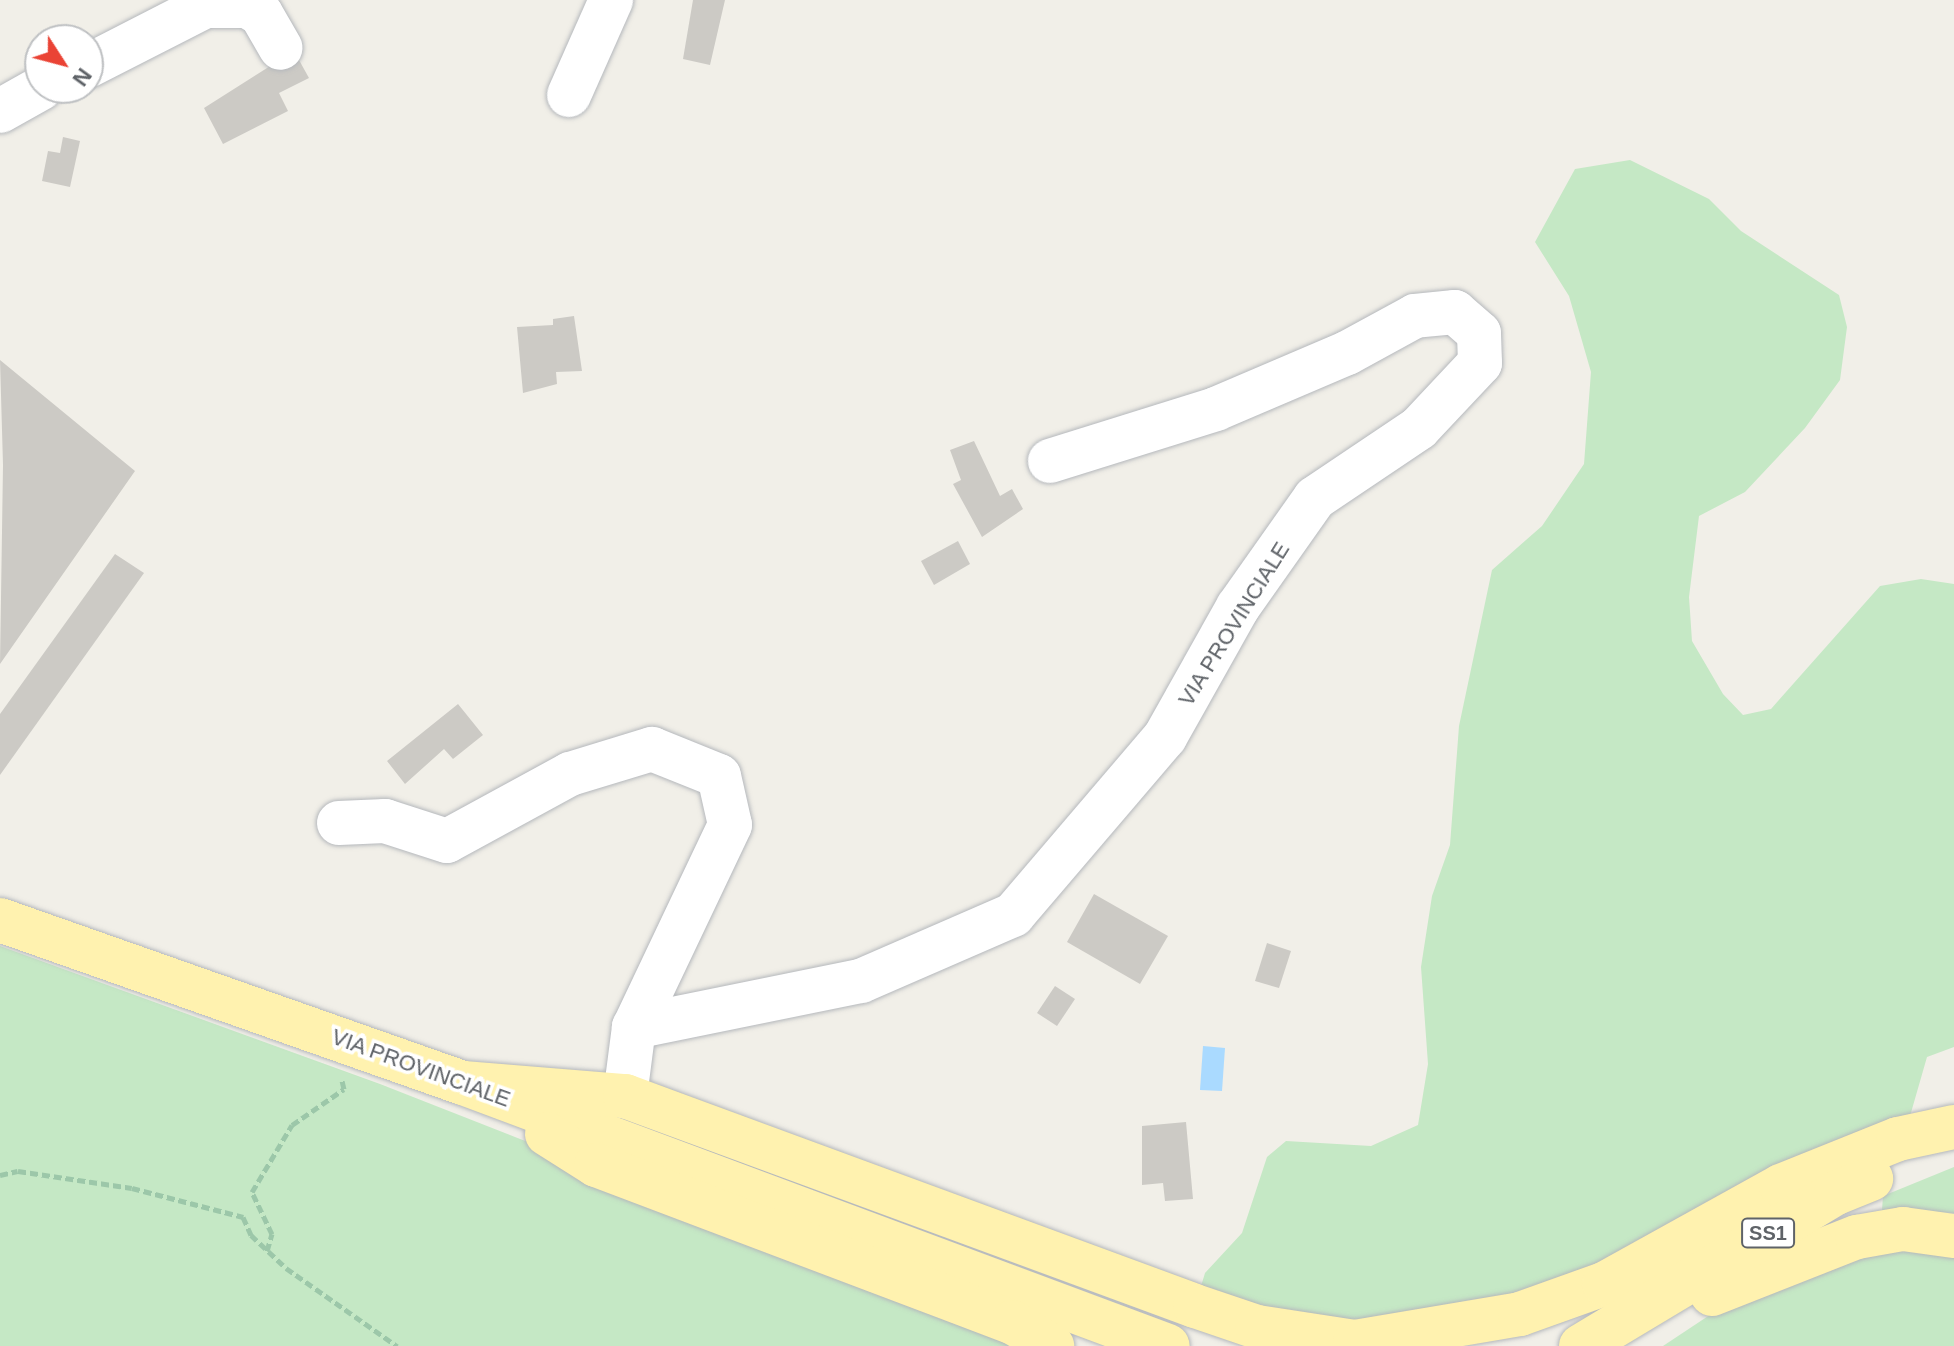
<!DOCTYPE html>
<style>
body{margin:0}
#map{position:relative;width:1954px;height:1346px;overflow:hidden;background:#f1efe8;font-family:Helvetica,sans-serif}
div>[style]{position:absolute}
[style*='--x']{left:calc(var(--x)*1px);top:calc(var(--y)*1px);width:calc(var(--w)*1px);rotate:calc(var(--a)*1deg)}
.green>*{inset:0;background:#c5e8c5}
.water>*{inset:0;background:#aadaff}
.building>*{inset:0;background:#cccac5}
.path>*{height:5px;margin-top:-2.5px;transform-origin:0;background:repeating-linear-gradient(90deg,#9cc7a9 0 8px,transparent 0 12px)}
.roads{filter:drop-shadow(0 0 2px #b5b8bc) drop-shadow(0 0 2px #b5b8bc)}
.minor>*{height:44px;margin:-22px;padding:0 22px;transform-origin:22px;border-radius:22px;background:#fff}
.major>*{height:44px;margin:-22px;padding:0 22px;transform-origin:22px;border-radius:22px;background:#fff2af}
span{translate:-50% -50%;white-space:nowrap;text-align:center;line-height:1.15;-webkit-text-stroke:7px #fff;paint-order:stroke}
.shield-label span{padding:2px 6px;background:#fff;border:2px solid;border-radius:6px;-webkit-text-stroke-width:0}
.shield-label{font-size:20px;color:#5f6368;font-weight:700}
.street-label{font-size:22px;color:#5f6368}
.north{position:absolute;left:24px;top:24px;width:80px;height:80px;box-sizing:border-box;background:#fff;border:2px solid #bfc1c3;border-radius:50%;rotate:126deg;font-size:22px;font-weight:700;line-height:32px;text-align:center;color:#5f6368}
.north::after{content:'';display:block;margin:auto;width:28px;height:36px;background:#ea4335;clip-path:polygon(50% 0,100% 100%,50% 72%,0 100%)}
</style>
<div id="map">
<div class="green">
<i style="clip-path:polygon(1630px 160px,1709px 199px,1741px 231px,1839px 295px,1847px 327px,1840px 380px,1805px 428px,1745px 492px,1699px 516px,1689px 597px,1692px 641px,1723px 694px,1743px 715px,1771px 709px,1880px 586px,1921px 579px,1954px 584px,1954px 1047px,1927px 1057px,1904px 1137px,1450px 1330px,1195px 1306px,1205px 1273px,1242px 1233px,1267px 1157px,1286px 1141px,1371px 1146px,1418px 1125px,1428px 1064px,1421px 967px,1432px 896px,1450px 845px,1459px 726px,1492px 570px,1542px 526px,1584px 464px,1591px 372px,1569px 296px,1535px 242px,1575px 169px)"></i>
<i style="clip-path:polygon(0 946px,380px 1084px,1048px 1346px,0 1346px)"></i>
<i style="clip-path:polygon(1954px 1167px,1954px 1213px,1882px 1210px,1883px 1196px)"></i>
<i style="clip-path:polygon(1861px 1246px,1954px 1251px,1954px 1346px,1663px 1346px,1764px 1279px)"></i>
</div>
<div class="water">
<i style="clip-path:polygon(1203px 1046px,1225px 1048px,1222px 1091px,1200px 1090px)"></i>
</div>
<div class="building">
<i style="clip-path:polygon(693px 0,725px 0,710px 65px,683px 59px)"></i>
<i style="clip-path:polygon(294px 51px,309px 78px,279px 93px,288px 111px,223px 144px,204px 108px)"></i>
<i style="clip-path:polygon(63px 137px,80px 141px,70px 187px,42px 181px,48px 151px,60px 153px)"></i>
<i style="clip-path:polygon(574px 316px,582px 371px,556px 372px,557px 384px,523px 393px,517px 327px,553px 325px,553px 319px)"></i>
<i style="clip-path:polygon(0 360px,135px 471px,0 664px,3px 465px)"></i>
<i style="clip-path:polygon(974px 441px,1000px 496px,1012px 489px,1023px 509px,982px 537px,953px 484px,961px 480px,950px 450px)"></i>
<i style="clip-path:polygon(958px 541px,970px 564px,934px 585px,921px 561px)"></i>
<i style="clip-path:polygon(115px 554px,144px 573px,0 775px,0 714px)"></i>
<i style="clip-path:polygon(458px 704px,483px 735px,453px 759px,444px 749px,405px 784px,387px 761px)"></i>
<i style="clip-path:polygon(1094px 894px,1168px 936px,1140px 984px,1067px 942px)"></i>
<i style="clip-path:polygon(1267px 943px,1291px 951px,1279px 988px,1255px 981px)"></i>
<i style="clip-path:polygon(1055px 986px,1075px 999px,1057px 1026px,1037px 1013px)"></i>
<i style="clip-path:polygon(1186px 1122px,1193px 1199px,1165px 1201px,1163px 1183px,1142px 1185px,1142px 1126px)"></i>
</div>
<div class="path">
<i style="--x:0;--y:1175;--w:18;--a:-13"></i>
<i style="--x:18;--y:1171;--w:115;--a:8.5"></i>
<i style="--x:132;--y:1188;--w:115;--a:14.6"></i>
<i style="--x:243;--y:1217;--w:20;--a:66"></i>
<i style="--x:251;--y:1235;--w:48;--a:43.3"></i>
<i style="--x:286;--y:1268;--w:136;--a:35.1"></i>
<i style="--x:267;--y:1251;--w:18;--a:-74"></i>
<i style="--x:272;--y:1234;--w:47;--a:-115.5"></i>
<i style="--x:252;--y:1192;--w:78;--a:-59.2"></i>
<i style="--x:292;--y:1125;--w:63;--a:-34.7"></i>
<i style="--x:344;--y:1089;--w:9;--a:-103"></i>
</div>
<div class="roads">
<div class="minor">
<i style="--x:88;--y:66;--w:131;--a:-27.1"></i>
<i style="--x:205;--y:6;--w:42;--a:0"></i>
<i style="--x:247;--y:6;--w:16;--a:30"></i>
<i style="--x:261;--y:14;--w:39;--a:60"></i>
<i style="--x:569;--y:95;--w:104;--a:-66.1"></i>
<i style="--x:0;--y:111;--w:47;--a:-29.3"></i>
<i style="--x:339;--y:823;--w:46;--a:-2.5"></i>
<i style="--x:385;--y:821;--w:65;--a:17.9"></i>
<i style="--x:447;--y:841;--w:140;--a:-28.6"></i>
<i style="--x:570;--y:774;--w:86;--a:-17"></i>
<i style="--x:652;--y:749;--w:72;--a:21.9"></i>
<i style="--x:719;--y:776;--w:50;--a:77.3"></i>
<i style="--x:730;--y:825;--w:224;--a:115.4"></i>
<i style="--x:634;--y:1027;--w:70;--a:97.4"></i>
<i style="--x:634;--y:1027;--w:232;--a:-11.5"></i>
<i style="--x:861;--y:981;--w:166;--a:-23.5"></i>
<i style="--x:1013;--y:915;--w:234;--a:-49.5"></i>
<i style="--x:1165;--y:737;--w:149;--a:-60.7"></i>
<i style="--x:1238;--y:607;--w:133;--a:-54.8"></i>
<i style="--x:1315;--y:498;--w:125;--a:-33.9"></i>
<i style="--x:1419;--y:428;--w:89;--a:-46.8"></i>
<i style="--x:1480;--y:363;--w:30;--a:-92"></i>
<i style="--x:1479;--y:333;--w:32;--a:-139"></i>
<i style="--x:1455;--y:312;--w:40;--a:174.3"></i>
<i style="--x:1415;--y:316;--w:77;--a:151.4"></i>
<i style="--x:1347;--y:353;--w:142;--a:156.9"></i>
<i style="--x:1216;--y:409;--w:174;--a:162.6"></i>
</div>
<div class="major">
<i style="--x:0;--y:920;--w:491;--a:19.4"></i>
<i style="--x:463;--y:1083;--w:752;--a:20.46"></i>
<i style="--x:463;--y:1083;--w:163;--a:4.6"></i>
<i style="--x:625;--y:1096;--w:607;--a:20.22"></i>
<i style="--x:1195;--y:1306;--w:65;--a:18.7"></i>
<i style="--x:1257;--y:1327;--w:99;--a:8.7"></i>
<i style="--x:1355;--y:1342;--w:167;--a:-9.6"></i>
<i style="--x:1520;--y:1314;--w:89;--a:-19.7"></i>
<i style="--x:1604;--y:1284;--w:202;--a:-29"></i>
<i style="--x:1781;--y:1186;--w:126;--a:-21.9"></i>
<i style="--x:1898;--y:1139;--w:57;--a:-12.1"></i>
<i style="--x:547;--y:1134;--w:58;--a:32.3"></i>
<i style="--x:596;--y:1165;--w:445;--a:20.7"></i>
<i style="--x:1012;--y:1322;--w:47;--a:31"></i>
<i style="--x:1712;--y:1294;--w:156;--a:-21.5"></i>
<i style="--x:1857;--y:1237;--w:47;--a:-9.9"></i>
<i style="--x:1903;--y:1229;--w:51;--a:7.8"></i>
<i style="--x:1581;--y:1346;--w:297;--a:-31"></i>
<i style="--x:1836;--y:1193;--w:38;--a:-22"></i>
</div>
</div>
<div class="shield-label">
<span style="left:1768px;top:1233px">SS1</span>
</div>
<div class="street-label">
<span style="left:1234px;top:624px;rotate:-58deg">VIA PROVINCIALE</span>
<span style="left:421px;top:1068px;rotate:20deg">VIA PROVINCIALE</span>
</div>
<div class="north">N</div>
</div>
